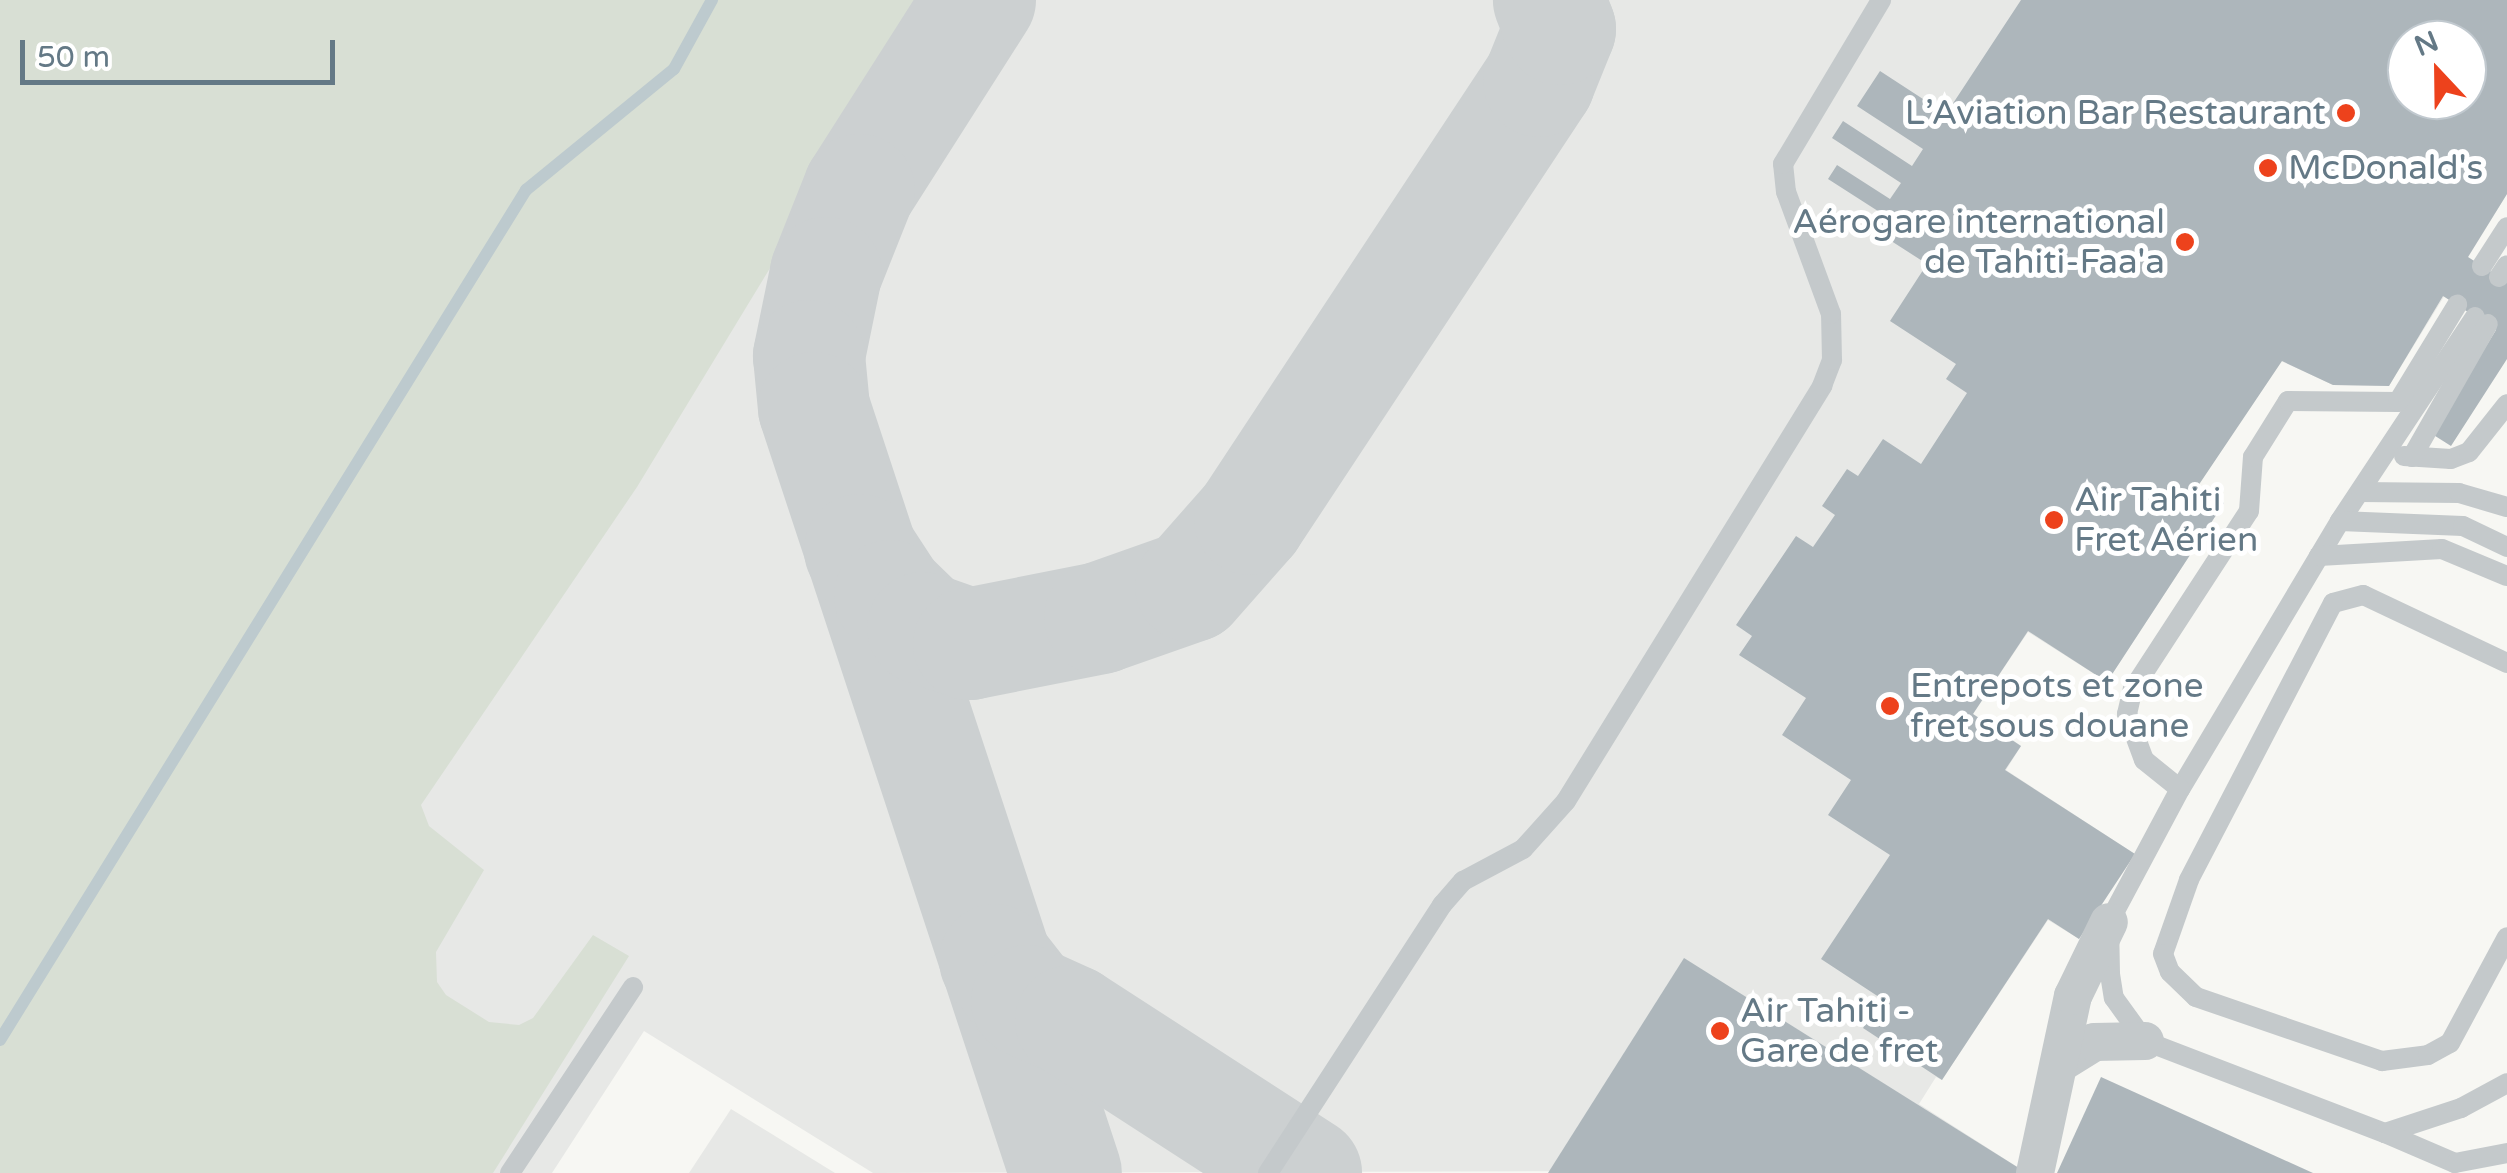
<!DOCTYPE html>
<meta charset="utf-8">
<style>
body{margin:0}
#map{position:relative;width:2507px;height:1173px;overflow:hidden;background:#f7f7f3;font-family:"Varela Round",sans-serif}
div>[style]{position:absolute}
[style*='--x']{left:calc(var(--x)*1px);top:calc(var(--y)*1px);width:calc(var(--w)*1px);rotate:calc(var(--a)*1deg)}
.built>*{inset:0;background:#e7e8e6}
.green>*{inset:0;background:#d8dfd4}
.stream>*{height:12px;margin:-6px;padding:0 6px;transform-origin:6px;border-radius:6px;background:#bdcace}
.taxiway>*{height:112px;margin:-56px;padding:0 56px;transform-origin:56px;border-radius:56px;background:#ccd0d1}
.building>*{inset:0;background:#adb6bb}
.lane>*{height:20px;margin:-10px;padding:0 10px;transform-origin:10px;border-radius:10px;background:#c4c9cb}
.street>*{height:38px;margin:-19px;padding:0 19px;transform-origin:19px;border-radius:19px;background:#c4c9cb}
.dots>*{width:28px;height:28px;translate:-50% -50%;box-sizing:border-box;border:5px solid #fff;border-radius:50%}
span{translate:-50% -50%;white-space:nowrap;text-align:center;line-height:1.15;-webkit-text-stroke:10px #fff;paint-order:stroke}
.poi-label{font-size:35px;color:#647986}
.right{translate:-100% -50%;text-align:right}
.left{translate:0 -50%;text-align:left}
.north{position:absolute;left:2387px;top:20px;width:100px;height:100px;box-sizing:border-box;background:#fff;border:2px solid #c1c9cf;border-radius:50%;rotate:338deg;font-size:28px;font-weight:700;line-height:40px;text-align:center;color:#647986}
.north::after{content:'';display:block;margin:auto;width:35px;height:45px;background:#ed421c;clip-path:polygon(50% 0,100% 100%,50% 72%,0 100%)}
.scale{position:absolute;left:20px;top:40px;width:315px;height:45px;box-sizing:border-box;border:5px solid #647986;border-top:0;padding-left:12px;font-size:30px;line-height:35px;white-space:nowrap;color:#647986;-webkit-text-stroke:8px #fff;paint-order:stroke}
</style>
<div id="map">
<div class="built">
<i style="clip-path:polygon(evenodd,0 0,2507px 0,2507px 194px,2389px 386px,2333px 385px,2281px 361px,2198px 485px,2224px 503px,2107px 682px,2028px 632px,1973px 714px,2021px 746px,2006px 770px,2135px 854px,2079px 939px,2048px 920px,1942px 1080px,1936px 1077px,1919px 1104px,2022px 1170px,873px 1173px,644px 1031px,552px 1173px,0 1173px,0 0,2407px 40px,2467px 40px,2467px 100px,2407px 100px,2407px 40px)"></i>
<i style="clip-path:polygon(731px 1109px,835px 1173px,689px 1173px)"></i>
</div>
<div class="green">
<i style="clip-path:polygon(0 0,933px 0,637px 487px,421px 805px,429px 826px,484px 870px,436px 952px,437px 982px,446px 995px,489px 1022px,519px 1025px,533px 1018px,593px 935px,629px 956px,493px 1173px,0 1173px)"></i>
</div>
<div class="stream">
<i style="--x:0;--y:1040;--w:1000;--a:-58.25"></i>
<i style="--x:526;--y:190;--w:191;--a:-39.3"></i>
<i style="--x:674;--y:69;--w:79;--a:-61.2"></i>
</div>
<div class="taxiway">
<i style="--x:980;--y:0;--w:225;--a:122.5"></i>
<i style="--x:859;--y:190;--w:89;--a:111.7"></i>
<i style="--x:826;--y:273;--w:85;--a:101.6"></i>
<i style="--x:809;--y:356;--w:52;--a:84.5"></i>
<i style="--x:814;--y:408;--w:805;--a:71.77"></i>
<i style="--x:860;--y:550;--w:55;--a:56.9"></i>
<i style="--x:890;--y:596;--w:46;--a:44.1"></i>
<i style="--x:923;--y:628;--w:49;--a:19.2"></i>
<i style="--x:969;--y:644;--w:134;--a:-11.2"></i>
<i style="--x:1100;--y:618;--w:96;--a:-19.4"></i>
<i style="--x:1191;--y:586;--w:89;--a:-48.6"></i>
<i style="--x:1250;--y:519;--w:525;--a:-56.58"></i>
<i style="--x:1539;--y:81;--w:56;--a:-68"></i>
<i style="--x:1560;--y:29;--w:31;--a:-111"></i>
<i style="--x:995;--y:960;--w:52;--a:52"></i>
<i style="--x:1027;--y:1001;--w:48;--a:24.4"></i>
<i style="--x:1071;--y:1021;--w:280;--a:32.9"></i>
</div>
<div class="building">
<i style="clip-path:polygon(evenodd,2021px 0,2507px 0,2507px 194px,2468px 257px,2507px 282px,2507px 359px,2451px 446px,2432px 434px,2496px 330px,2443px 296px,2389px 386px,2333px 385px,2282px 361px,2198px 486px,2224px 503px,2107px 682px,2028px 631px,1973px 714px,2021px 746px,2005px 770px,2135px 854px,2079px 939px,2048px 919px,1942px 1080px,1863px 1028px,1882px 999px,1821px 959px,1890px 855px,1828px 815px,1851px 780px,1782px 735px,1806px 698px,1739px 655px,1752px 636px,1736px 625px,1796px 536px,1813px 547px,1835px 515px,1822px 506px,1847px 469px,1858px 476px,1883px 439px,1921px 464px,1967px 393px,1946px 379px,1956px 364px,1890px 321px,1927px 264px,1871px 228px,1881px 213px,1828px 179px,1837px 165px,1890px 199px,1901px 183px,1832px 138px,1843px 121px,1912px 166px,1923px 149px,1857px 106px,1880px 71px,1946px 114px,2021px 0,2407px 40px,2467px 40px,2467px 100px,2407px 100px,2407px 40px)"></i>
<i style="clip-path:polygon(1684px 958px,2022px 1170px,2020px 1173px,1548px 1173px)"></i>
<i style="clip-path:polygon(2101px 1077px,2313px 1173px,2057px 1173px)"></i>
</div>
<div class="lane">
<i style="--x:2482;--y:266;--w:46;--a:-57.3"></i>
<i style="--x:2499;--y:277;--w:14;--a:-56"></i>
<i style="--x:2475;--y:317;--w:245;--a:123.5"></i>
<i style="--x:2340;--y:521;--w:312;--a:120.8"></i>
<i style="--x:2180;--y:789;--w:151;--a:118.1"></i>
<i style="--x:2109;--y:922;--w:52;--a:88.9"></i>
<i style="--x:2110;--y:974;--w:24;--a:81"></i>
<i style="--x:2114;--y:998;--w:53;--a:54.2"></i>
<i style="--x:2145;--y:1041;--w:257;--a:21"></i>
<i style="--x:2385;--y:1133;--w:80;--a:-18.2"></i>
<i style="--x:2461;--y:1108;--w:52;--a:-28.5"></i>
<i style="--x:2404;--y:456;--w:47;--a:3.7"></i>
<i style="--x:2451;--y:459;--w:19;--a:-21"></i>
<i style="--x:2469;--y:452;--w:61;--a:-51.6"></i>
<i style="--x:2412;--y:457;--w:153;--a:-60.3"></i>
<i style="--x:2361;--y:492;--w:98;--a:0.6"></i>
<i style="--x:2459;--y:493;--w:50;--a:16.3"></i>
<i style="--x:2340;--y:521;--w:123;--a:2.3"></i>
<i style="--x:2463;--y:526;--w:49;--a:25.5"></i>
<i style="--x:2319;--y:556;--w:123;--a:-3.3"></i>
<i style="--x:2442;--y:549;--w:70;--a:22.6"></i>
<i style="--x:2507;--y:663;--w:159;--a:-154.7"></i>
<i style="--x:2363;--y:595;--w:31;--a:165"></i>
<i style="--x:2333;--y:603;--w:312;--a:117.5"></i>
<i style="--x:2189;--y:880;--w:78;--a:109.4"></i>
<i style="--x:2163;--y:954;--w:19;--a:69"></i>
<i style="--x:2170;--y:972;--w:36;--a:44"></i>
<i style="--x:2196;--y:997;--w:197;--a:19"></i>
<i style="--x:2382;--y:1061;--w:46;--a:-7.4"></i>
<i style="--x:2428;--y:1055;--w:25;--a:-29"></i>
<i style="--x:2450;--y:1043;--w:120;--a:-61.7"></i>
<i style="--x:2180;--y:789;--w:46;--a:-141.1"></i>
<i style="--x:2144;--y:760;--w:49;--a:-110.3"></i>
<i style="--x:2127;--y:714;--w:26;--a:-77"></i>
<i style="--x:2133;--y:689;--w:212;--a:-56.9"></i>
<i style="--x:2249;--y:511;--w:54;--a:-85.8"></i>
<i style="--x:2253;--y:457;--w:66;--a:-58"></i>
<i style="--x:2288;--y:401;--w:110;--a:0.5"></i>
<i style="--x:2398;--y:402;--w:114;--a:-58.7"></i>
<i style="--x:2385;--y:1133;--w:76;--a:23.2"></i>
<i style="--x:2455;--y:1163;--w:53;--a:-10.9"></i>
<i style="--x:510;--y:1173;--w:223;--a:-56.5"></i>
<i style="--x:1268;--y:1173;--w:320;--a:-57"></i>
<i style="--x:1442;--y:905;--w:32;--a:-49"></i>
<i style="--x:1463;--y:881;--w:68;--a:-28.1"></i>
<i style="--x:1523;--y:849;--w:64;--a:-48.1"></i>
<i style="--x:1566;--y:801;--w:488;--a:-58.3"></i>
<i style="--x:1822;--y:386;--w:28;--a:-69"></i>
<i style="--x:1832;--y:360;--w:46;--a:-91.2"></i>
<i style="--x:1831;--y:314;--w:130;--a:-110.2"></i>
<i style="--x:1786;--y:192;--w:28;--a:-96"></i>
<i style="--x:1783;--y:164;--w:191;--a:-59.1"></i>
</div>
<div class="street">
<i style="--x:2061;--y:1063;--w:39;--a:-32"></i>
<i style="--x:2094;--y:1042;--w:51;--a:-1.1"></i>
<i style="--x:2035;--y:1173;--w:181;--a:-77.9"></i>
<i style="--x:2073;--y:996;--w:82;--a:-64.1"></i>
</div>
<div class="dots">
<i style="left:2346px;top:113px;background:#ed421c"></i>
<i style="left:2268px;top:168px;background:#ed421c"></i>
<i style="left:2185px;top:242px;background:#ed421c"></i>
<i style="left:2054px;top:520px;background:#ed421c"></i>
<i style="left:1890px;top:706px;background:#ed421c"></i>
<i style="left:1720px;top:1031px;background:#ed421c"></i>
</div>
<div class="poi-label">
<span class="right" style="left:2326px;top:113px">L’Aviation Bar Restaurant</span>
<span class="left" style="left:2288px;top:168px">McDonald's</span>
<span class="right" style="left:2165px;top:242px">Aérogare international<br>de Tahiti-Faa'a</span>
<span class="left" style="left:2074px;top:520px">Air Tahiti<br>Fret Aérien</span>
<span class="left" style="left:1910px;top:706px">Entrepots et zone<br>fret sous douane</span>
<span class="left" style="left:1740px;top:1031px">Air Tahiti -<br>Gare de fret</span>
</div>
<div class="north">N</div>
<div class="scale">50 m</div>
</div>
